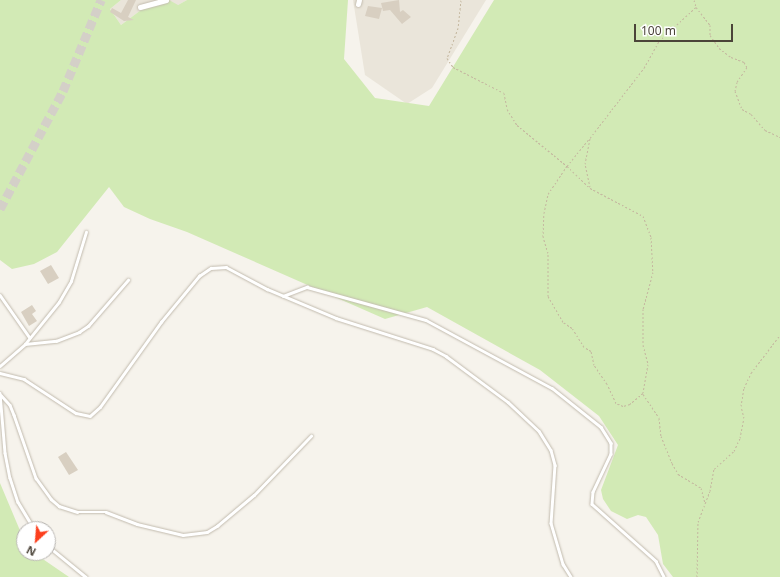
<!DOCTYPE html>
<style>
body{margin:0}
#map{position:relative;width:780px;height:577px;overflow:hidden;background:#f6f3ec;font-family:"Noto Sans",sans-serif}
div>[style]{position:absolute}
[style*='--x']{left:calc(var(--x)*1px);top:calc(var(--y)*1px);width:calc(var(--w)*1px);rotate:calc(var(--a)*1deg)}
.residential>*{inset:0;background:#eae5da}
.green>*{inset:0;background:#d2eab5}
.building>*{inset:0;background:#d8cfc1}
.trunk-tunnel>*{height:9px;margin-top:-4.5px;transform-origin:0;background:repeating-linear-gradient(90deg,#d4d0c8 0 9px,transparent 0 13.5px)}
.path>*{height:1px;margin-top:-0.5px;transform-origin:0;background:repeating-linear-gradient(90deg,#c4b79f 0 2px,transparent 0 4px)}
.roads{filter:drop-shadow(0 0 1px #c2bbae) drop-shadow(0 0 1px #c2bbae)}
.service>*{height:2.5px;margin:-1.25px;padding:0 1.25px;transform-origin:1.25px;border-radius:1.25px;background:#fff}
.minor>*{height:5px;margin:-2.5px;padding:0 2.5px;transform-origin:2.5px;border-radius:2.5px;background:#fff}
span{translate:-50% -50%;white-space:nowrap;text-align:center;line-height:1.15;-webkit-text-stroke:3px #fff;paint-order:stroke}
.north{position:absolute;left:16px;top:521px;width:40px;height:40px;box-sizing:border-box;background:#fff;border:1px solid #b7b4b0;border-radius:50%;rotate:206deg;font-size:11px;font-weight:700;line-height:16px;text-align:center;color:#4b4439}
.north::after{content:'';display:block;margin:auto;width:14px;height:18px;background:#fc3f1d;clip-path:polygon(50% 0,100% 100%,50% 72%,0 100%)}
.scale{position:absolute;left:634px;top:24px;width:99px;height:18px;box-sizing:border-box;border:2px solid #4b4439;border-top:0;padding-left:5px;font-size:12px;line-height:14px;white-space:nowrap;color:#4b4439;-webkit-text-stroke:3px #fff;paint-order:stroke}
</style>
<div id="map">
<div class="residential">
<i style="clip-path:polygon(121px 0,187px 0,178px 5px,141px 10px,121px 25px,110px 9px)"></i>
<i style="clip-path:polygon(353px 0,486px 0,432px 88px,407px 104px,365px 75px)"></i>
</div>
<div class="green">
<i style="clip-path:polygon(0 0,121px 0,110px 9px,121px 25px,141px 10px,169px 0,178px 5px,187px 0,348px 0,344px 59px,375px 98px,429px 106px,494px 0,780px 0,780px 577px,673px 577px,663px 564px,658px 535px,646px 517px,638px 515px,627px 519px,611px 511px,603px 499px,601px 490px,618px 445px,599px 416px,540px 370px,427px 307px,385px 319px,187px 232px,150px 219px,124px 207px,109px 187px,57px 252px,34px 264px,12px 269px,0 260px)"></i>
<i style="clip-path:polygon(0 483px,24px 540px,24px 553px,34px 553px,69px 577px,0 577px)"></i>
</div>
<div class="building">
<i style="clip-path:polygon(128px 0,136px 0,128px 17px,134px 20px,124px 21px,110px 12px,112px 8px,121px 13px)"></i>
<i style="clip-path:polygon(399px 0,400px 12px,403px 10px,411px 17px,402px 24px,390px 10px,383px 11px,381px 3px)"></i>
<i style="clip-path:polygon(368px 6px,382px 8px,379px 19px,365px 16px)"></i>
<i style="clip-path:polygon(51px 265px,59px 278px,48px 284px,40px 271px)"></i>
<i style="clip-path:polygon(32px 305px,36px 311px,32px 314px,37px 321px,29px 326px,21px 312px)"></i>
<i style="clip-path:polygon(66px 452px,78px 470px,69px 475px,58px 457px)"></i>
</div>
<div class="trunk-tunnel">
<i style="--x:0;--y:209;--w:134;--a:-61.9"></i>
<i style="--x:63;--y:91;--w:99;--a:-67.3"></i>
</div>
<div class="path">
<i style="--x:461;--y:0;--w:28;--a:96"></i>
<i style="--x:458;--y:28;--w:32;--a:110"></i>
<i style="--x:447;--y:58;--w:11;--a:56"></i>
<i style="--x:453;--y:67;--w:57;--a:27"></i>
<i style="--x:504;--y:93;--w:16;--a:79"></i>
<i style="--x:507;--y:109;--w:19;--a:58"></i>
<i style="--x:517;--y:125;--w:65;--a:39.4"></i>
<i style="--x:567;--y:166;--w:32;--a:44"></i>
<i style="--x:590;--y:188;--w:60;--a:27.8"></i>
<i style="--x:643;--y:216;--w:22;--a:69"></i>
<i style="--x:651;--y:237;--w:35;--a:87"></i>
<i style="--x:653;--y:272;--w:38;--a:105"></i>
<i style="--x:643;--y:309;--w:36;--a:90"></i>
<i style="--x:643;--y:345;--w:20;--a:75"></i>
<i style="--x:648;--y:364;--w:29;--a:100"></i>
<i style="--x:643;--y:393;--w:17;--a:140"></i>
<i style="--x:630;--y:404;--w:7;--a:164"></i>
<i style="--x:623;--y:406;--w:8;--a:-157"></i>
<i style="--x:616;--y:403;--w:21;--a:-115"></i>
<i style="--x:607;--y:384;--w:23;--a:-124"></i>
<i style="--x:594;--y:365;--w:14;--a:-102"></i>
<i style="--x:591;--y:351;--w:8;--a:-150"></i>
<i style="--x:584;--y:347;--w:22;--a:-122"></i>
<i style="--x:572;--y:328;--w:11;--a:-146"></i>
<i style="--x:563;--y:322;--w:30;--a:-120"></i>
<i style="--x:548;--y:296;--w:43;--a:-90"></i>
<i style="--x:548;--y:253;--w:17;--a:-107"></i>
<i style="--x:543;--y:237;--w:24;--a:-88"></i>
<i style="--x:544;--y:213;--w:19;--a:-78"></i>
<i style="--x:548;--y:194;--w:34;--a:-56"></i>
<i style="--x:567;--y:166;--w:36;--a:-51"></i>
<i style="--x:694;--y:0;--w:7;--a:74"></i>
<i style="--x:696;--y:7;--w:23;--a:52"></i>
<i style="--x:710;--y:25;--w:10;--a:90"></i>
<i style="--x:710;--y:35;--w:16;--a:55"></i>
<i style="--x:719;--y:48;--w:15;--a:37"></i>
<i style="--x:731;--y:57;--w:14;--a:21"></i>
<i style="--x:744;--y:62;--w:6;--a:59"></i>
<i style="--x:747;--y:67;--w:18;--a:124"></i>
<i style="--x:737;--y:82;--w:9;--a:103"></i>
<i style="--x:735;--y:91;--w:19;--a:69"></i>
<i style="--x:742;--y:109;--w:10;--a:29"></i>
<i style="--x:751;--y:114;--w:21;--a:49"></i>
<i style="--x:765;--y:130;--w:17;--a:25"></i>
<i style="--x:590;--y:187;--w:24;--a:-102"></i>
<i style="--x:585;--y:164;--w:26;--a:-79"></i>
<i style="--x:590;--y:138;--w:88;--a:-52.4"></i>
<i style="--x:644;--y:68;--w:31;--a:-61"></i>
<i style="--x:659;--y:41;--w:50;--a:-42.6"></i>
<i style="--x:643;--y:394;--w:29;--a:56"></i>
<i style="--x:659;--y:418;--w:18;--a:84"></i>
<i style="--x:661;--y:436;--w:29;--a:68"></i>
<i style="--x:672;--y:463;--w:13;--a:61"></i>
<i style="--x:678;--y:474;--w:27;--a:31"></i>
<i style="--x:701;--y:488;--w:16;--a:75"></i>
<i style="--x:697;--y:577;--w:55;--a:-89"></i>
<i style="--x:698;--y:522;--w:33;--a:-69"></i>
<i style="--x:710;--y:491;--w:22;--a:-80"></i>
<i style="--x:714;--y:469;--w:27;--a:-42"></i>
<i style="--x:734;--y:451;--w:14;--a:-65"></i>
<i style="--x:740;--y:438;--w:20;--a:-79"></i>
<i style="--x:744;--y:418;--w:12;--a:-104"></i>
<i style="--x:741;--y:406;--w:18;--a:-81"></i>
<i style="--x:744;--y:388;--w:17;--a:-65"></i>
<i style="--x:751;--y:373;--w:48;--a:-52.7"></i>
</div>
<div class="roads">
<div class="service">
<i style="--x:0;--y:295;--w:52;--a:55.1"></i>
<i style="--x:283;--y:296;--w:26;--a:-21"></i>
<i style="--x:307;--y:287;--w:123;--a:15.5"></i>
<i style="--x:426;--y:320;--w:143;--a:28.4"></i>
<i style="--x:552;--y:388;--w:63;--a:38.5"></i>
<i style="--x:601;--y:427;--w:19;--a:58"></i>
<i style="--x:611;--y:443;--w:11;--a:90"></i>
<i style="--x:611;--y:454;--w:42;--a:115.3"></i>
<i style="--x:593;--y:492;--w:12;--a:95"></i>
<i style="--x:592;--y:504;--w:86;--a:41.7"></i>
<i style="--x:656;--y:561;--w:18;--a:63"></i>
<i style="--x:25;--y:344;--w:31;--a:-6"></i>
<i style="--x:56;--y:341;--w:25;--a:-21"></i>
<i style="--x:79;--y:332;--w:11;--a:-34"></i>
<i style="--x:88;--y:326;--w:61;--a:-49"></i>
<i style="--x:0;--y:366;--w:33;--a:-41"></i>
<i style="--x:25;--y:344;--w:54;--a:-51"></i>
<i style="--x:59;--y:302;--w:24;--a:-60"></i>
<i style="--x:71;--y:281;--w:51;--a:-73"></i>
<i style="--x:0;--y:373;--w:25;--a:14"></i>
<i style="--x:24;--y:379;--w:62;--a:33.2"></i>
<i style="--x:76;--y:413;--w:14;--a:12"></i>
<i style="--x:90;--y:416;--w:13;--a:-42"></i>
<i style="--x:100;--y:407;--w:105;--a:-54.3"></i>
<i style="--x:161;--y:322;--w:60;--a:-50.4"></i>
<i style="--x:199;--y:276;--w:14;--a:-34"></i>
<i style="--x:211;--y:268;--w:15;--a:-4"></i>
<i style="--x:226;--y:267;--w:47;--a:28.2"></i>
<i style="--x:267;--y:289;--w:75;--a:22.8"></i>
<i style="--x:336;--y:318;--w:102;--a:17.7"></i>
<i style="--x:433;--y:349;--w:15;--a:28"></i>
<i style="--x:446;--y:356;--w:77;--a:36.6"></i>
<i style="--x:508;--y:402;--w:42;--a:43.1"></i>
<i style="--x:539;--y:431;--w:22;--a:58"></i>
<i style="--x:551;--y:450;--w:16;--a:75"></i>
<i style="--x:555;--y:465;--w:58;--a:93.9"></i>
<i style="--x:551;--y:523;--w:43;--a:73.7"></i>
<i style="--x:563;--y:564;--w:15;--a:58"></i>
<i style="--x:0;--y:393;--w:60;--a:85.2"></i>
<i style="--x:5;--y:453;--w:25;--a:79"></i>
<i style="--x:10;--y:478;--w:25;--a:72"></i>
<i style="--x:18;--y:502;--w:31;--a:59"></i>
<i style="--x:1;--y:395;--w:13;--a:48"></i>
<i style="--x:10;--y:405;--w:11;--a:68"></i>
<i style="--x:14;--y:415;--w:67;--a:70.8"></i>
<i style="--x:36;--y:478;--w:26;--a:54"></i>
<i style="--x:51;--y:499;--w:11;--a:41"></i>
<i style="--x:59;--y:506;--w:19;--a:18"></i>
<i style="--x:77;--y:512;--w:29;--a:0"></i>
<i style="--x:106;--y:512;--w:33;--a:21"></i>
<i style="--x:137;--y:524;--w:47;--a:13.4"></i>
<i style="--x:183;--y:535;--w:24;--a:-7"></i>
<i style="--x:207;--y:532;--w:12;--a:-31"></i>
<i style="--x:217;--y:526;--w:48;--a:-40"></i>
<i style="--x:254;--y:495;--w:82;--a:-46"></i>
<i style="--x:48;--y:546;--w:49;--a:39.2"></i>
</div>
<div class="minor">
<i style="--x:358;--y:4;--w:4;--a:-76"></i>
<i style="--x:140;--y:7;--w:27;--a:-15"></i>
</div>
</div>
<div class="north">N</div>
<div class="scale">100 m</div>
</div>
